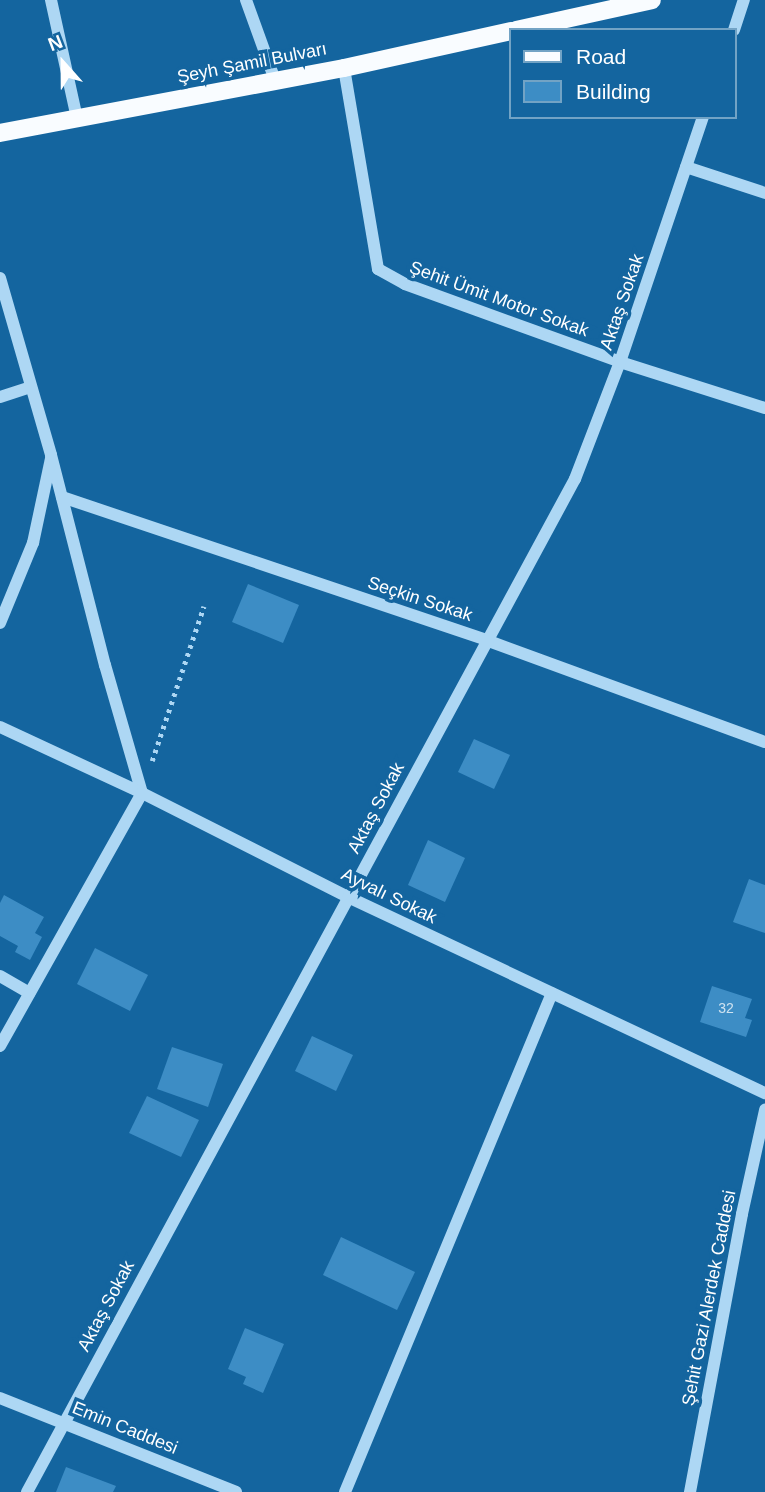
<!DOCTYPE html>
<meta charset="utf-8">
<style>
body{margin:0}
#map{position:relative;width:765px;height:1492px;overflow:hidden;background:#14659f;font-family:Helvetica,sans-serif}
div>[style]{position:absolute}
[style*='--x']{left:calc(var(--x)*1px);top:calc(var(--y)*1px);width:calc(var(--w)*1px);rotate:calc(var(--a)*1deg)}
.building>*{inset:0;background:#3d8dc5}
.path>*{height:4.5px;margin-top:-2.25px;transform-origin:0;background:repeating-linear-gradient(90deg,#add7f4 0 3.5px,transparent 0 8.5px)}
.minor>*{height:12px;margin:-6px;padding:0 6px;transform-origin:6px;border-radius:6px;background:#add7f4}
.major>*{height:18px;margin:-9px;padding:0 9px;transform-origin:9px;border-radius:9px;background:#f9fcff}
span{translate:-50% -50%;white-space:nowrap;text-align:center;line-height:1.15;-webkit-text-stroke:7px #14659f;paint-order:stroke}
.number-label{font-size:14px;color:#cee2f0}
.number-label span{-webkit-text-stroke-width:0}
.street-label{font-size:18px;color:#fff}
.legend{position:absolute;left:509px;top:28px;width:228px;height:91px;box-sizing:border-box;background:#14659f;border:2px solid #72a3c5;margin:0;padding:9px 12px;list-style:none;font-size:21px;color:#fff}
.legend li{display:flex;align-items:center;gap:14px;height:35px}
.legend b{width:35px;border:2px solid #72a3c5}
.north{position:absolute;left:28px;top:28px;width:70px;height:70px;-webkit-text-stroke:5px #14659f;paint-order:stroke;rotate:339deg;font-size:19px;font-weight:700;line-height:28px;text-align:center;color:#fff}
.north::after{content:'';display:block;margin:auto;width:24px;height:32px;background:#fff;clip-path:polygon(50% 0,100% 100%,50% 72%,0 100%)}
</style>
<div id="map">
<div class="building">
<i style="clip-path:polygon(248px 584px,299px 605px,283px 643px,232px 622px)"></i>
<i style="clip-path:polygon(474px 739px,510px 755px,494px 789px,458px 772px)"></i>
<i style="clip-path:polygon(428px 840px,465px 858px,445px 902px,408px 885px)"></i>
<i style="clip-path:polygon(749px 879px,765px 885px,765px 933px,733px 922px)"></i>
<i style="clip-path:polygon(4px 895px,44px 917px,35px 933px,42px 937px,30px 960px,15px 952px,18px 946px,0 936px,0 903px)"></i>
<i style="clip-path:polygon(95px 948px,148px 975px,130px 1011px,77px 984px)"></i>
<i style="clip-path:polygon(712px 986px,752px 999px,745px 1018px,752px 1020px,746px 1037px,700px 1022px)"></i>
<i style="clip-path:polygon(312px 1036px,353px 1055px,336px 1091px,295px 1071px)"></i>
<i style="clip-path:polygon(172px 1047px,223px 1064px,208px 1107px,157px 1089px)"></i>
<i style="clip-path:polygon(147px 1096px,199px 1120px,181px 1157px,129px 1133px)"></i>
<i style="clip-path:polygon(341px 1237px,415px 1272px,397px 1310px,323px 1275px)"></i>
<i style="clip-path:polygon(245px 1328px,284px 1344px,263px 1393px,243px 1384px,246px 1377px,228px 1369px)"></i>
<i style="clip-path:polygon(66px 1467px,116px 1486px,113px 1492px,56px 1492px)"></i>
</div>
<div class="path">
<i style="--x:152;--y:761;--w:163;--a:-71.5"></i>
</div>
<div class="minor">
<i style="--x:51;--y:0;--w:121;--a:77.6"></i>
<i style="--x:246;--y:0;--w:85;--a:70.1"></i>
<i style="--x:734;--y:30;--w:32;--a:-72"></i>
<i style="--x:344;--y:68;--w:204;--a:80.4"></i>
<i style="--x:378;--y:269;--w:31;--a:29"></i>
<i style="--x:405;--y:284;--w:229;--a:19.9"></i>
<i style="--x:620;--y:362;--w:152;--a:17.6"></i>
<i style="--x:686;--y:167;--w:83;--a:18.2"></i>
<i style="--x:0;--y:278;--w:184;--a:73.9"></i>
<i style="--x:51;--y:455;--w:217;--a:75.6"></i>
<i style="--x:105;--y:665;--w:133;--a:73.9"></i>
<i style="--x:142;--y:793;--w:290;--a:119.3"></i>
<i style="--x:0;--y:397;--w:32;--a:-18"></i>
<i style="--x:62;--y:497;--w:447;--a:18.6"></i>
<i style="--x:486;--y:640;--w:297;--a:20.1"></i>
<i style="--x:0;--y:623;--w:87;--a:-67.6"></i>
<i style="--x:33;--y:543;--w:87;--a:-78"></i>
<i style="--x:0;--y:727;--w:157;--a:24.9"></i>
<i style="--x:142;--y:793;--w:231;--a:26.8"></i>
<i style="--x:348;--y:897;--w:461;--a:25.2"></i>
<i style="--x:0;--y:976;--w:34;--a:30"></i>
<i style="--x:0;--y:1398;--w:254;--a:21.7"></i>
<i style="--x:27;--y:1492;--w:1152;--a:-61.59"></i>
<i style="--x:575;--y:479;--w:125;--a:-69"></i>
<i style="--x:620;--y:362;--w:259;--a:-71.3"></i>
<i style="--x:345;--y:1492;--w:540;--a:-67.47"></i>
<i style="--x:690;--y:1492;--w:283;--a:-79.4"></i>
<i style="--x:742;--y:1214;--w:107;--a:-77.5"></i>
</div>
<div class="major">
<i style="--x:516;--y:30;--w:139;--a:-12.4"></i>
<i style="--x:0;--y:133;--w:350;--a:-10.7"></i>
<i style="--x:344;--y:68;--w:171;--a:-12.5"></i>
</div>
<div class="number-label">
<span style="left:726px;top:1008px">32</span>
</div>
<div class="street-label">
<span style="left:252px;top:63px;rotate:-11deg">Şeyh Şamil Bulvarı</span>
<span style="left:499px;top:299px;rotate:20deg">Şehit Ümit Motor Sokak</span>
<span style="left:622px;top:302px;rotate:-71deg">Aktaş Sokak</span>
<span style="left:420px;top:599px;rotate:18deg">Seçkin Sokak</span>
<span style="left:376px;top:808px;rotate:-62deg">Aktaş Sokak</span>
<span style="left:389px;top:896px;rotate:26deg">Ayvalı Sokak</span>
<span style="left:709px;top:1298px;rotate:-79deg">Şehit Gazi Alerdek Caddesi</span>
<span style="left:106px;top:1306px;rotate:-62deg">Aktaş Sokak</span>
<span style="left:125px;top:1428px;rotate:22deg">Emin Caddesi</span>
</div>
<ul class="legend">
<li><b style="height:9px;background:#f9fcff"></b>Road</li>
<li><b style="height:19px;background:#3d8dc5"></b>Building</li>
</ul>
<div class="north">N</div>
</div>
